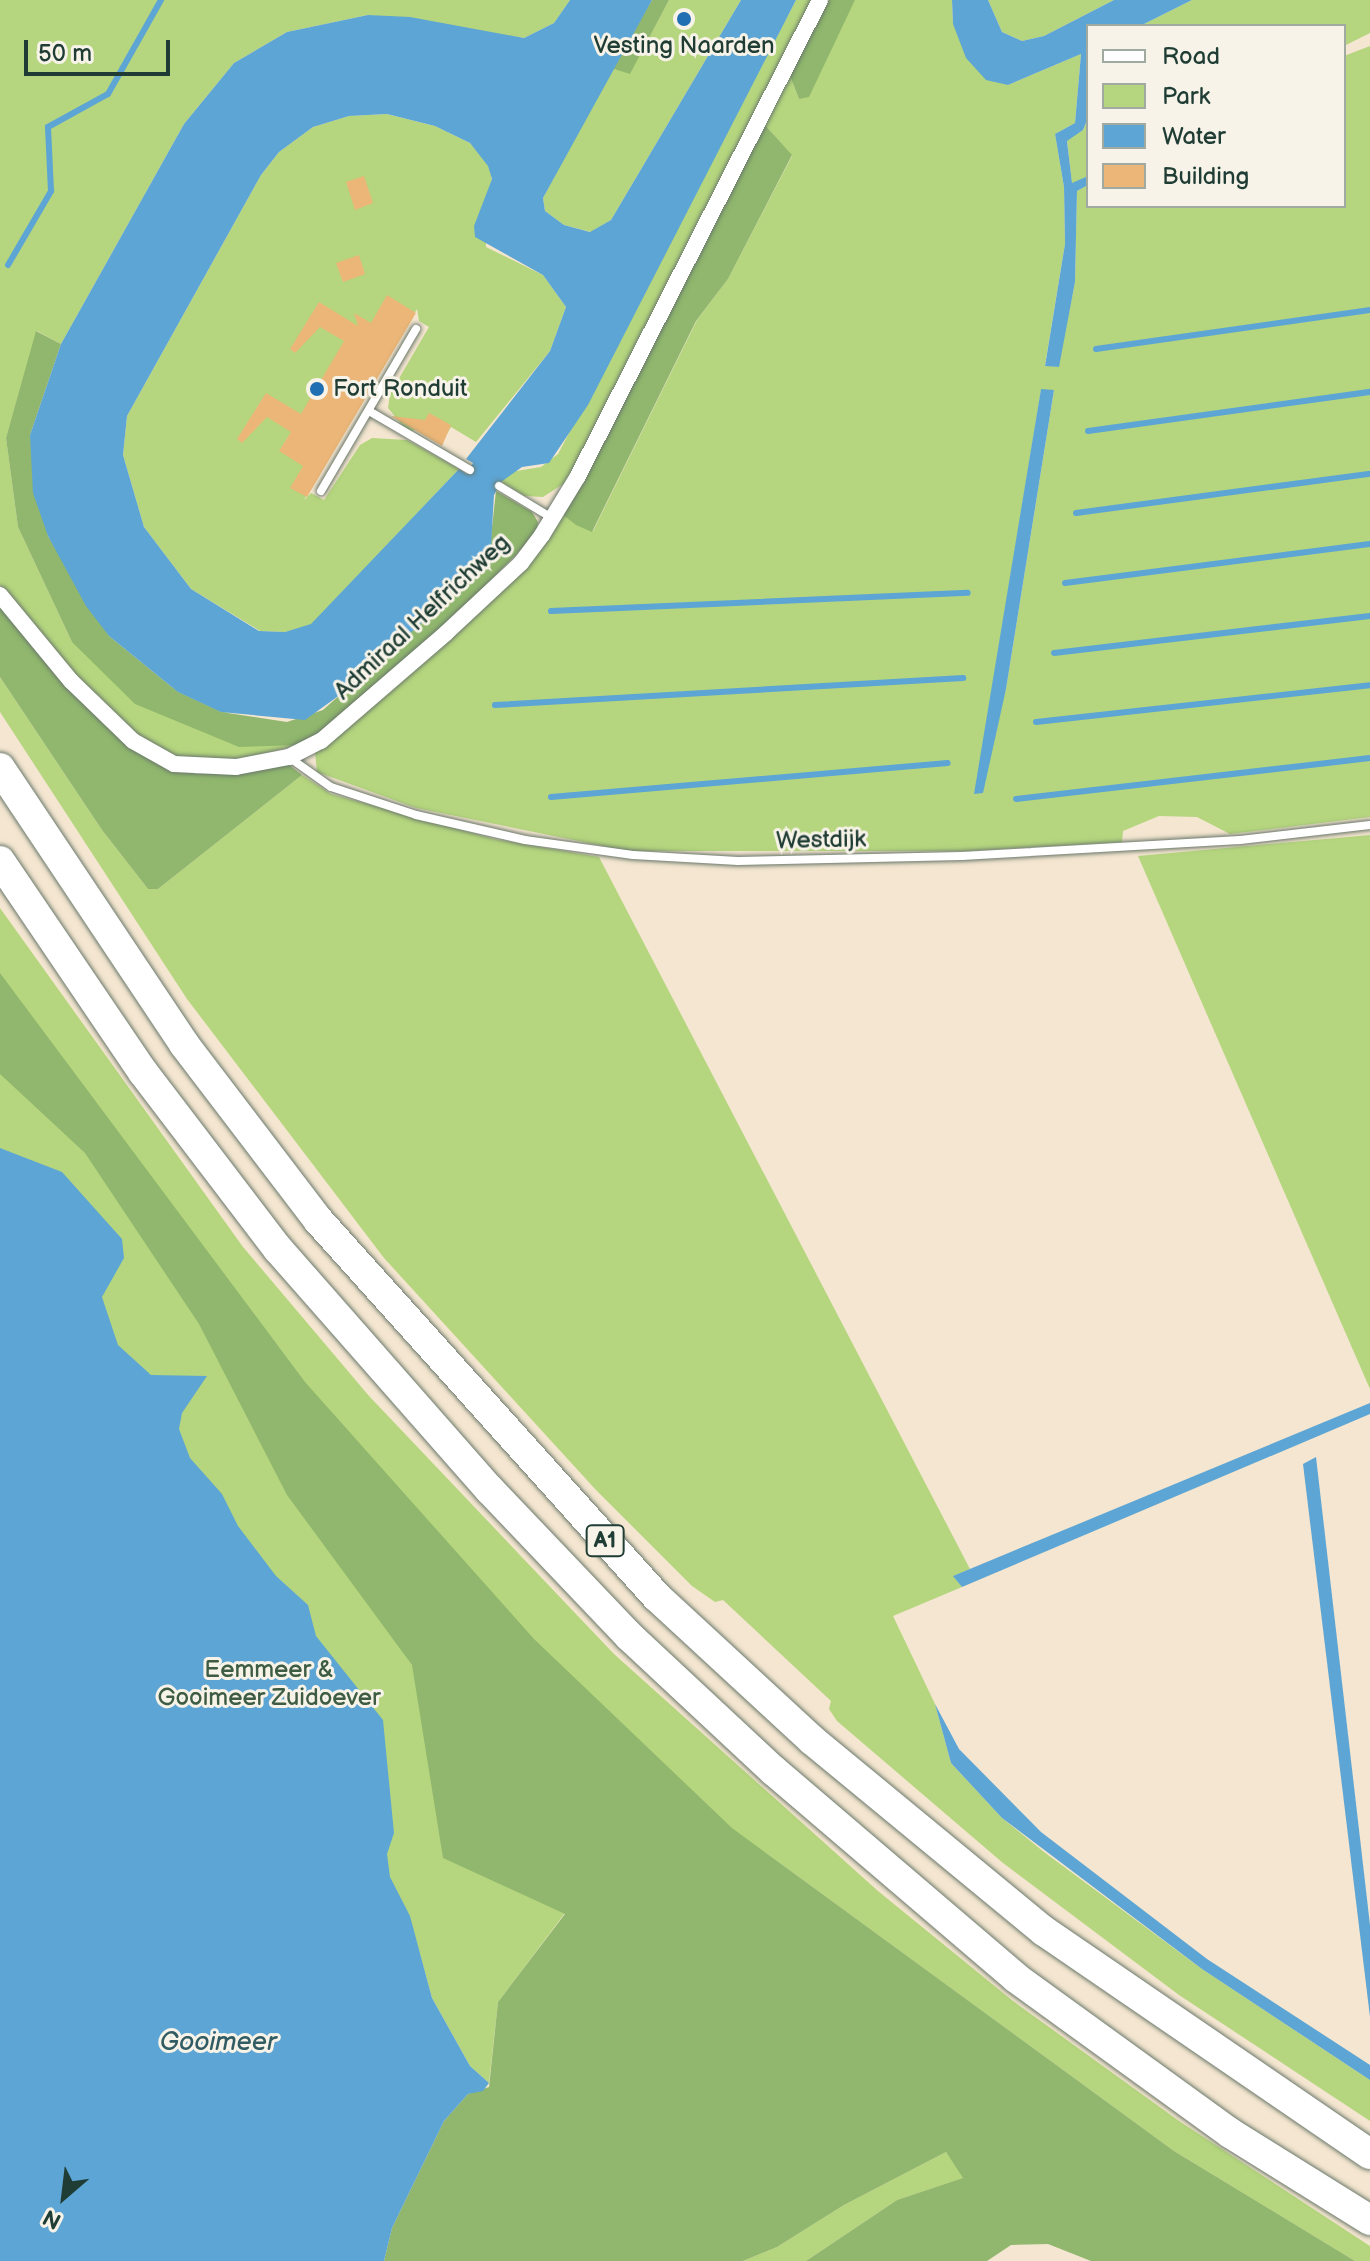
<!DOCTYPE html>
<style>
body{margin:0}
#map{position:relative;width:1370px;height:2261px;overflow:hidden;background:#f4e6d0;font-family:"Balsamiq Sans",sans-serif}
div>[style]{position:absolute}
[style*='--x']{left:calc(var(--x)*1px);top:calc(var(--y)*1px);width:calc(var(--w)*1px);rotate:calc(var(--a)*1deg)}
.green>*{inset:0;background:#b5d67e}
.forest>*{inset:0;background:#90b76d}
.water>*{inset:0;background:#5da5d4}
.stream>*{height:6px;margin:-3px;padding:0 3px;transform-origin:3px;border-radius:3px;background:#5da5d4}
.building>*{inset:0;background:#ebb677}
.roads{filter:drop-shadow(0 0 2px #6a786b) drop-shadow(0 0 2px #6a786b)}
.lane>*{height:8px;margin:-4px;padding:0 4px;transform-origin:4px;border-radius:4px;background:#fff}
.street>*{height:16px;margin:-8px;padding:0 8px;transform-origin:8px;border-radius:8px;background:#fff}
.highway>*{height:30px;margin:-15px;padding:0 15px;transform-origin:15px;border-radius:15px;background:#fff}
.dots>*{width:22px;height:22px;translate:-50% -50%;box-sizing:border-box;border:4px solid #f7f3e8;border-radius:50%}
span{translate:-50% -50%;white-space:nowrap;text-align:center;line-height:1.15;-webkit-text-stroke:6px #f7f3e8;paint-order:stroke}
.shield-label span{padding:2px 6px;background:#f7f3e8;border:2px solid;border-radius:6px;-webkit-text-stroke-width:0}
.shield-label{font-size:22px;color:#1f3d34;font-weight:700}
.poi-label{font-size:24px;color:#1f3d34}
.left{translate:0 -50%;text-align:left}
.street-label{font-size:24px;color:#1f3d34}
.park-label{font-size:24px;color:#3d5c43}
.water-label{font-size:26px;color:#325c64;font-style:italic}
.legend{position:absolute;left:1086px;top:24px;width:260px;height:184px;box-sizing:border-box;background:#f7f3e8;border:2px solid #a1aaa0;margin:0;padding:10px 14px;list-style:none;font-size:24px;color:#1f3d34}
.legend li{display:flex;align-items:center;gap:16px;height:40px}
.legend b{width:40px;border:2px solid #a1aaa0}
.north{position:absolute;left:24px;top:2157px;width:80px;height:80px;-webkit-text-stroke:6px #f7f3e8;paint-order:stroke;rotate:208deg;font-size:22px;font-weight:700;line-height:32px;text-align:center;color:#1f3d34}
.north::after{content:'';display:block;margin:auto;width:28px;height:36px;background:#1f3d34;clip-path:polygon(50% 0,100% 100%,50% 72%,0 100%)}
.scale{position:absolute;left:24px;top:40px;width:146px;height:36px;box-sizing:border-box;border:4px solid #1f3d34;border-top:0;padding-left:10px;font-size:24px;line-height:28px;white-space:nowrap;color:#1f3d34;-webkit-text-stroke:6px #f7f3e8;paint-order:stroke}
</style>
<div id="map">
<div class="green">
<i style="clip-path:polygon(0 0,570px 0,554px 23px,524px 38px,368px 15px,287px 32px,234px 63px,184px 124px,61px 344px,37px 331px,6px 438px,18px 527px,72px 642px,298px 745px,237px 760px,176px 757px,139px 738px,76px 677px,0 585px)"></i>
<i style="clip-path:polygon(669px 0,741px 0,611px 220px,591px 232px,564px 225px,545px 211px,543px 198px,611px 68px,630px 73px)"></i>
<i style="clip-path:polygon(796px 0,815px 0,571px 479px,543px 497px,525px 496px,501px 482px,510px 472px,541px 467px,558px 454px)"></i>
<i style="clip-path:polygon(evenodd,855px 0,952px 0,953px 24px,1008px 85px,1081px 54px,1075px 123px,1055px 134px,1064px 187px,1065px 244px,1045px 365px,1058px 367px,1075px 282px,1077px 191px,1088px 185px,1088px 206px,1344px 206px,1344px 56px,1370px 46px,1370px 817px,1230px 834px,1197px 817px,1159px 816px,1123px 831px,1122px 842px,968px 851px,628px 851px,416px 808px,317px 772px,315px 752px,562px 514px,593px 531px,697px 320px,728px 279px,792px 156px,763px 123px,788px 71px,799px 99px,855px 0,1041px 390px,1054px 390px,1006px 689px,975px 793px,1041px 390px)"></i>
<i style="clip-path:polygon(988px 0,1114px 0,1044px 36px,1022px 41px,1002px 32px)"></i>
<i style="clip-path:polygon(1192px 0,1370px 0,1370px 33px,1344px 46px,1344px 26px,1140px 26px)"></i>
<i style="clip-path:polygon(387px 114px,435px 126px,470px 143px,489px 166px,492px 180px,486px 198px,486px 247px,543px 275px,566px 307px,550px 351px,476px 442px,451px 427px,441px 444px,417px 430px,407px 431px,388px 408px,390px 394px,429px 327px,419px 321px,417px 309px,304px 500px,311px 493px,324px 500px,360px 445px,372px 438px,407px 440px,459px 469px,311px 625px,285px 632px,260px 631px,191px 589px,144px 527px,123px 455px,127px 416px,261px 175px,279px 152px,313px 127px,349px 116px)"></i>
<i style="clip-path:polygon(1088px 118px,1088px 176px,1072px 184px,1067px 140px,1083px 130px)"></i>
<i style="clip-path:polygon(0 677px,102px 830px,148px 889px,158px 889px,302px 775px,331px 794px,494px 839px,599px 857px,970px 1569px,954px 1576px,962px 1587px,893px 1616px,935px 1704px,951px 1763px,1002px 1818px,1044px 1852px,1202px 1969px,1370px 2080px,1370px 2121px,1179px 1995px,1003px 1863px,837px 1721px,829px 1709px,831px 1701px,723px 1600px,715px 1602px,692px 1586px,596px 1490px,384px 1258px,187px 999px,0 712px)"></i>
<i style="clip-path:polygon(1370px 835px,1370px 1389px,1138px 856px)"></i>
<i style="clip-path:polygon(0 908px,243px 1247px,369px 1396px,614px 1654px,878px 1891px,1013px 2001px,1179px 2121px,1370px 2246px,1370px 2261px,1355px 2261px,1174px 2151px,766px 1853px,542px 1903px,565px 1913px,498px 2002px,489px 2083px,470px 2066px,432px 1998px,420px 1954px,0 2021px)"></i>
<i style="clip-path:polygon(946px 2152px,964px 2178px,897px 2200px,806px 2261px,743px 2261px,777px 2247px,844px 2205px)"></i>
</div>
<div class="forest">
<i style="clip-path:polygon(652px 0,669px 0,630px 74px,611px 68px)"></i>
<i style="clip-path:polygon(827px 0,855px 0,809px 97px,799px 99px,788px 71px)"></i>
<i style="clip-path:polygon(763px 123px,792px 155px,728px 279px,696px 321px,592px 532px,576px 525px,562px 514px)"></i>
<i style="clip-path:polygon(36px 331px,61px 344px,30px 435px,48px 536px,109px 636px,178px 692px,221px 712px,287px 722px,323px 710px,442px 604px,490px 546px,496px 491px,532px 512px,538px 522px,536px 534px,450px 622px,319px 736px,298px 745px,239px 747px,135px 704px,72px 642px,18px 527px,6px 438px)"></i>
<i style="clip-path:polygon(0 604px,157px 763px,196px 774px,238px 772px,285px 762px,302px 775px,158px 889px,148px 889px,102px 830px,0 677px)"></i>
<i style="clip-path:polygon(0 973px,305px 1382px,534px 1639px,732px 1828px,1174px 2151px,1355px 2261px,1091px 2261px,1048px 2244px,1011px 2245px,987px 2261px,806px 2261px,897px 2200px,963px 2178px,946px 2152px,844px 2205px,777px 2247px,743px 2261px,384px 2261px,392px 2228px,444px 2121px,468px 2094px,489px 2087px,498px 2002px,565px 1914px,443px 1858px,412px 1665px,287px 1495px,199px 1324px,85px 1153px,0 1074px)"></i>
</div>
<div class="water">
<i style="clip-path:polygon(evenodd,570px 0,652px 0,543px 198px,545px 211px,564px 225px,590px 232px,611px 220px,741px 0,796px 0,588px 405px,549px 463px,522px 467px,501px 482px,494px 495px,491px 546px,442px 604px,355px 684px,305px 720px,221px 712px,178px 692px,109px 636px,86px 606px,48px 536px,33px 493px,30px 435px,61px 344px,184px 124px,234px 63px,287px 32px,368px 15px,410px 17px,524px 38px,554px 23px,570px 0,387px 114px,435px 126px,470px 143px,488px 166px,492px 179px,474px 226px,475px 237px,543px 275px,566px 307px,550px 351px,466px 459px,473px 463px,467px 474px,459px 469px,311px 624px,285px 632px,259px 631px,191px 589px,144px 527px,123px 455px,127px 416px,261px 175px,279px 152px,313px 127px,349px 116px,387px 114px)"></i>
<i style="clip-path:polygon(952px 0,988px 0,1002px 32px,1022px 41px,1044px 36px,1114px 0,1192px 0,1140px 26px,1088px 26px,1088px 118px,1083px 130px,1067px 141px,1072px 183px,1088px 176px,1088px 185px,1077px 191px,1075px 282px,1059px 367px,1045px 366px,1065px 244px,1064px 187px,1055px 134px,1075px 123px,1081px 54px,1008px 85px,986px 80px,966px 58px,953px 24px)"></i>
<i style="clip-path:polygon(1041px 389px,1054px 390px,1006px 689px,983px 793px,974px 794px)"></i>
<i style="clip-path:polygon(0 1148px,62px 1172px,122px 1239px,124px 1258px,102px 1297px,118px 1345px,151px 1375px,207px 1376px,182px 1413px,179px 1429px,190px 1458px,222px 1494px,238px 1526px,276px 1576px,308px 1605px,316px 1636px,383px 1720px,394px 1833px,387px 1854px,390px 1877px,410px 1916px,432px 1998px,470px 2066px,489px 2083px,483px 2091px,468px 2094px,444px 2121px,392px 2228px,384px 2261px,0 2261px)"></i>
<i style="clip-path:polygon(1370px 1403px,1370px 1414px,962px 1587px,953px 1576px)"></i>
<i style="clip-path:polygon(1316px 1457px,1370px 1925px,1370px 2017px,1303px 1464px)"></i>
<i style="clip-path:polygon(935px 1704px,959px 1749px,1041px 1832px,1207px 1959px,1370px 2065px,1370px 2080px,1202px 1969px,1002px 1818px,951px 1763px)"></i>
</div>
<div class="stream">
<i style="--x:8;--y:265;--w:86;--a:-59.8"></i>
<i style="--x:51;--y:191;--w:64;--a:-92.7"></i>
<i style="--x:48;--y:127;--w:68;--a:-28.8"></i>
<i style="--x:108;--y:94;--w:108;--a:-60.6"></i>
<i style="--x:1096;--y:349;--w:277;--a:-8.1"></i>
<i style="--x:1088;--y:431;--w:285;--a:-7.9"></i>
<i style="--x:1076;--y:513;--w:297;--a:-7.6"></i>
<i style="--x:1065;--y:583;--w:307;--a:-7.3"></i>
<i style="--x:551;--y:611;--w:417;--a:-2.5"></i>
<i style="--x:1054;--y:653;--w:318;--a:-6.7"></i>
<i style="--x:495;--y:705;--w:469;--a:-3.3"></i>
<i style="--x:1036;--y:722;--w:336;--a:-6.3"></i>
<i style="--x:551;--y:797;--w:398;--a:-4.9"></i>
<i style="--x:1016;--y:799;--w:356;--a:-6.6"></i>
</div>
<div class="building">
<i style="clip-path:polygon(364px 176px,373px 203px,355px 210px,346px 182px)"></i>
<i style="clip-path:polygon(359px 255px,365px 274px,343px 282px,336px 263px)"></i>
<i style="clip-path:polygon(387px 295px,416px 313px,307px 497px,290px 488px,303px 466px,279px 451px,291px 432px,267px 417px,242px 443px,237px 439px,266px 393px,301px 414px,344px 341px,320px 327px,295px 353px,290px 349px,319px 302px,358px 326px,354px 313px,371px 323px)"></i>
<i style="clip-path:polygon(429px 413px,451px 425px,442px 446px,391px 416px,425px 420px)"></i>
</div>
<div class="roads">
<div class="lane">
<i style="--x:369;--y:411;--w:117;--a:30.3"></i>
<i style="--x:499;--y:486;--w:62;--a:31.1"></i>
<i style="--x:321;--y:491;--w:188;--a:-59.6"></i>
<i style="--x:290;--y:758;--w:50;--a:35.3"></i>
<i style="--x:331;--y:787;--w:89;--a:18.2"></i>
<i style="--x:416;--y:815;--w:112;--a:12.9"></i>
<i style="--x:525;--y:840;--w:109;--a:7.9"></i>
<i style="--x:633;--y:855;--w:105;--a:3.3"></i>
<i style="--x:738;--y:861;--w:224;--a:-1.3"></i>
<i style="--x:962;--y:856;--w:278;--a:-3.3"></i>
<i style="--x:1240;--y:840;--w:131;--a:-6.6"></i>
</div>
<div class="street">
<i style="--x:0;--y:595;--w:112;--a:50.5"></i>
<i style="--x:71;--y:681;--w:86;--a:44.1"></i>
<i style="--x:133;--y:741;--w:47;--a:29.3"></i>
<i style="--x:174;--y:764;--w:62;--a:2.8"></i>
<i style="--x:236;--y:767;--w:54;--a:-10.7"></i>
<i style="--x:289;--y:757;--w:36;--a:-27"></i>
<i style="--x:321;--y:741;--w:165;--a:-40.8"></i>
<i style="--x:446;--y:633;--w:103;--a:-43"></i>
<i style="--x:521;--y:563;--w:35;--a:-53"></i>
<i style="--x:542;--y:535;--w:69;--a:-58.6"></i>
<i style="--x:578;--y:476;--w:534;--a:-63.05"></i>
</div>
<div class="highway">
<i style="--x:0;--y:768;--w:332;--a:56.3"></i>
<i style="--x:184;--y:1044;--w:221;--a:52.7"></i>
<i style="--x:318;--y:1220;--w:507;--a:48.04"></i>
<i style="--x:657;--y:1597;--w:211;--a:42.7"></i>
<i style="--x:812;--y:1740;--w:301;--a:39.5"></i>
<i style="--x:1044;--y:1931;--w:395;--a:34.4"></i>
<i style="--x:0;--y:861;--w:255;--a:55.9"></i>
<i style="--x:143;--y:1072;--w:223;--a:52.7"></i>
<i style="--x:278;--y:1249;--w:321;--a:48.7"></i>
<i style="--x:490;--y:1490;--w:202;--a:46.4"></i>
<i style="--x:629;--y:1636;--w:198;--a:43"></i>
<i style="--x:774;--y:1771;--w:318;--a:40.5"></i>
<i style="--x:1016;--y:1978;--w:264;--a:35.9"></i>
<i style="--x:1230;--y:2133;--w:165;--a:31.9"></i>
</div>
</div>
<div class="dots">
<i style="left:684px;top:19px;background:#1f6fb2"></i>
<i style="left:317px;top:389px;background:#1f6fb2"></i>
</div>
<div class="shield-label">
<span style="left:605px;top:1541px">A1</span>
</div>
<div class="poi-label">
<span style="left:684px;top:46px">Vesting Naarden</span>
<span class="left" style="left:333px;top:389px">Fort Ronduit</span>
</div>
<div class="street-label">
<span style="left:422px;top:617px;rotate:-43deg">Admiraal Helfrichweg</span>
<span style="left:821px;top:840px;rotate:-1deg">Westdijk</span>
</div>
<div class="park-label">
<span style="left:269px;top:1684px">Eemmeer &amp;<br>Gooimeer Zuidoever</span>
</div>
<div class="water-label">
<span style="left:218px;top:2043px">Gooimeer</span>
</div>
<ul class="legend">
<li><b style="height:10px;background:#fff"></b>Road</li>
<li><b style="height:22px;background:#b5d67e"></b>Park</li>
<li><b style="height:22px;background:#5da5d4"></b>Water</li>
<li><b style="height:22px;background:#ebb677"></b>Building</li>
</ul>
<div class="north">N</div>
<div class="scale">50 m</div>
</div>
